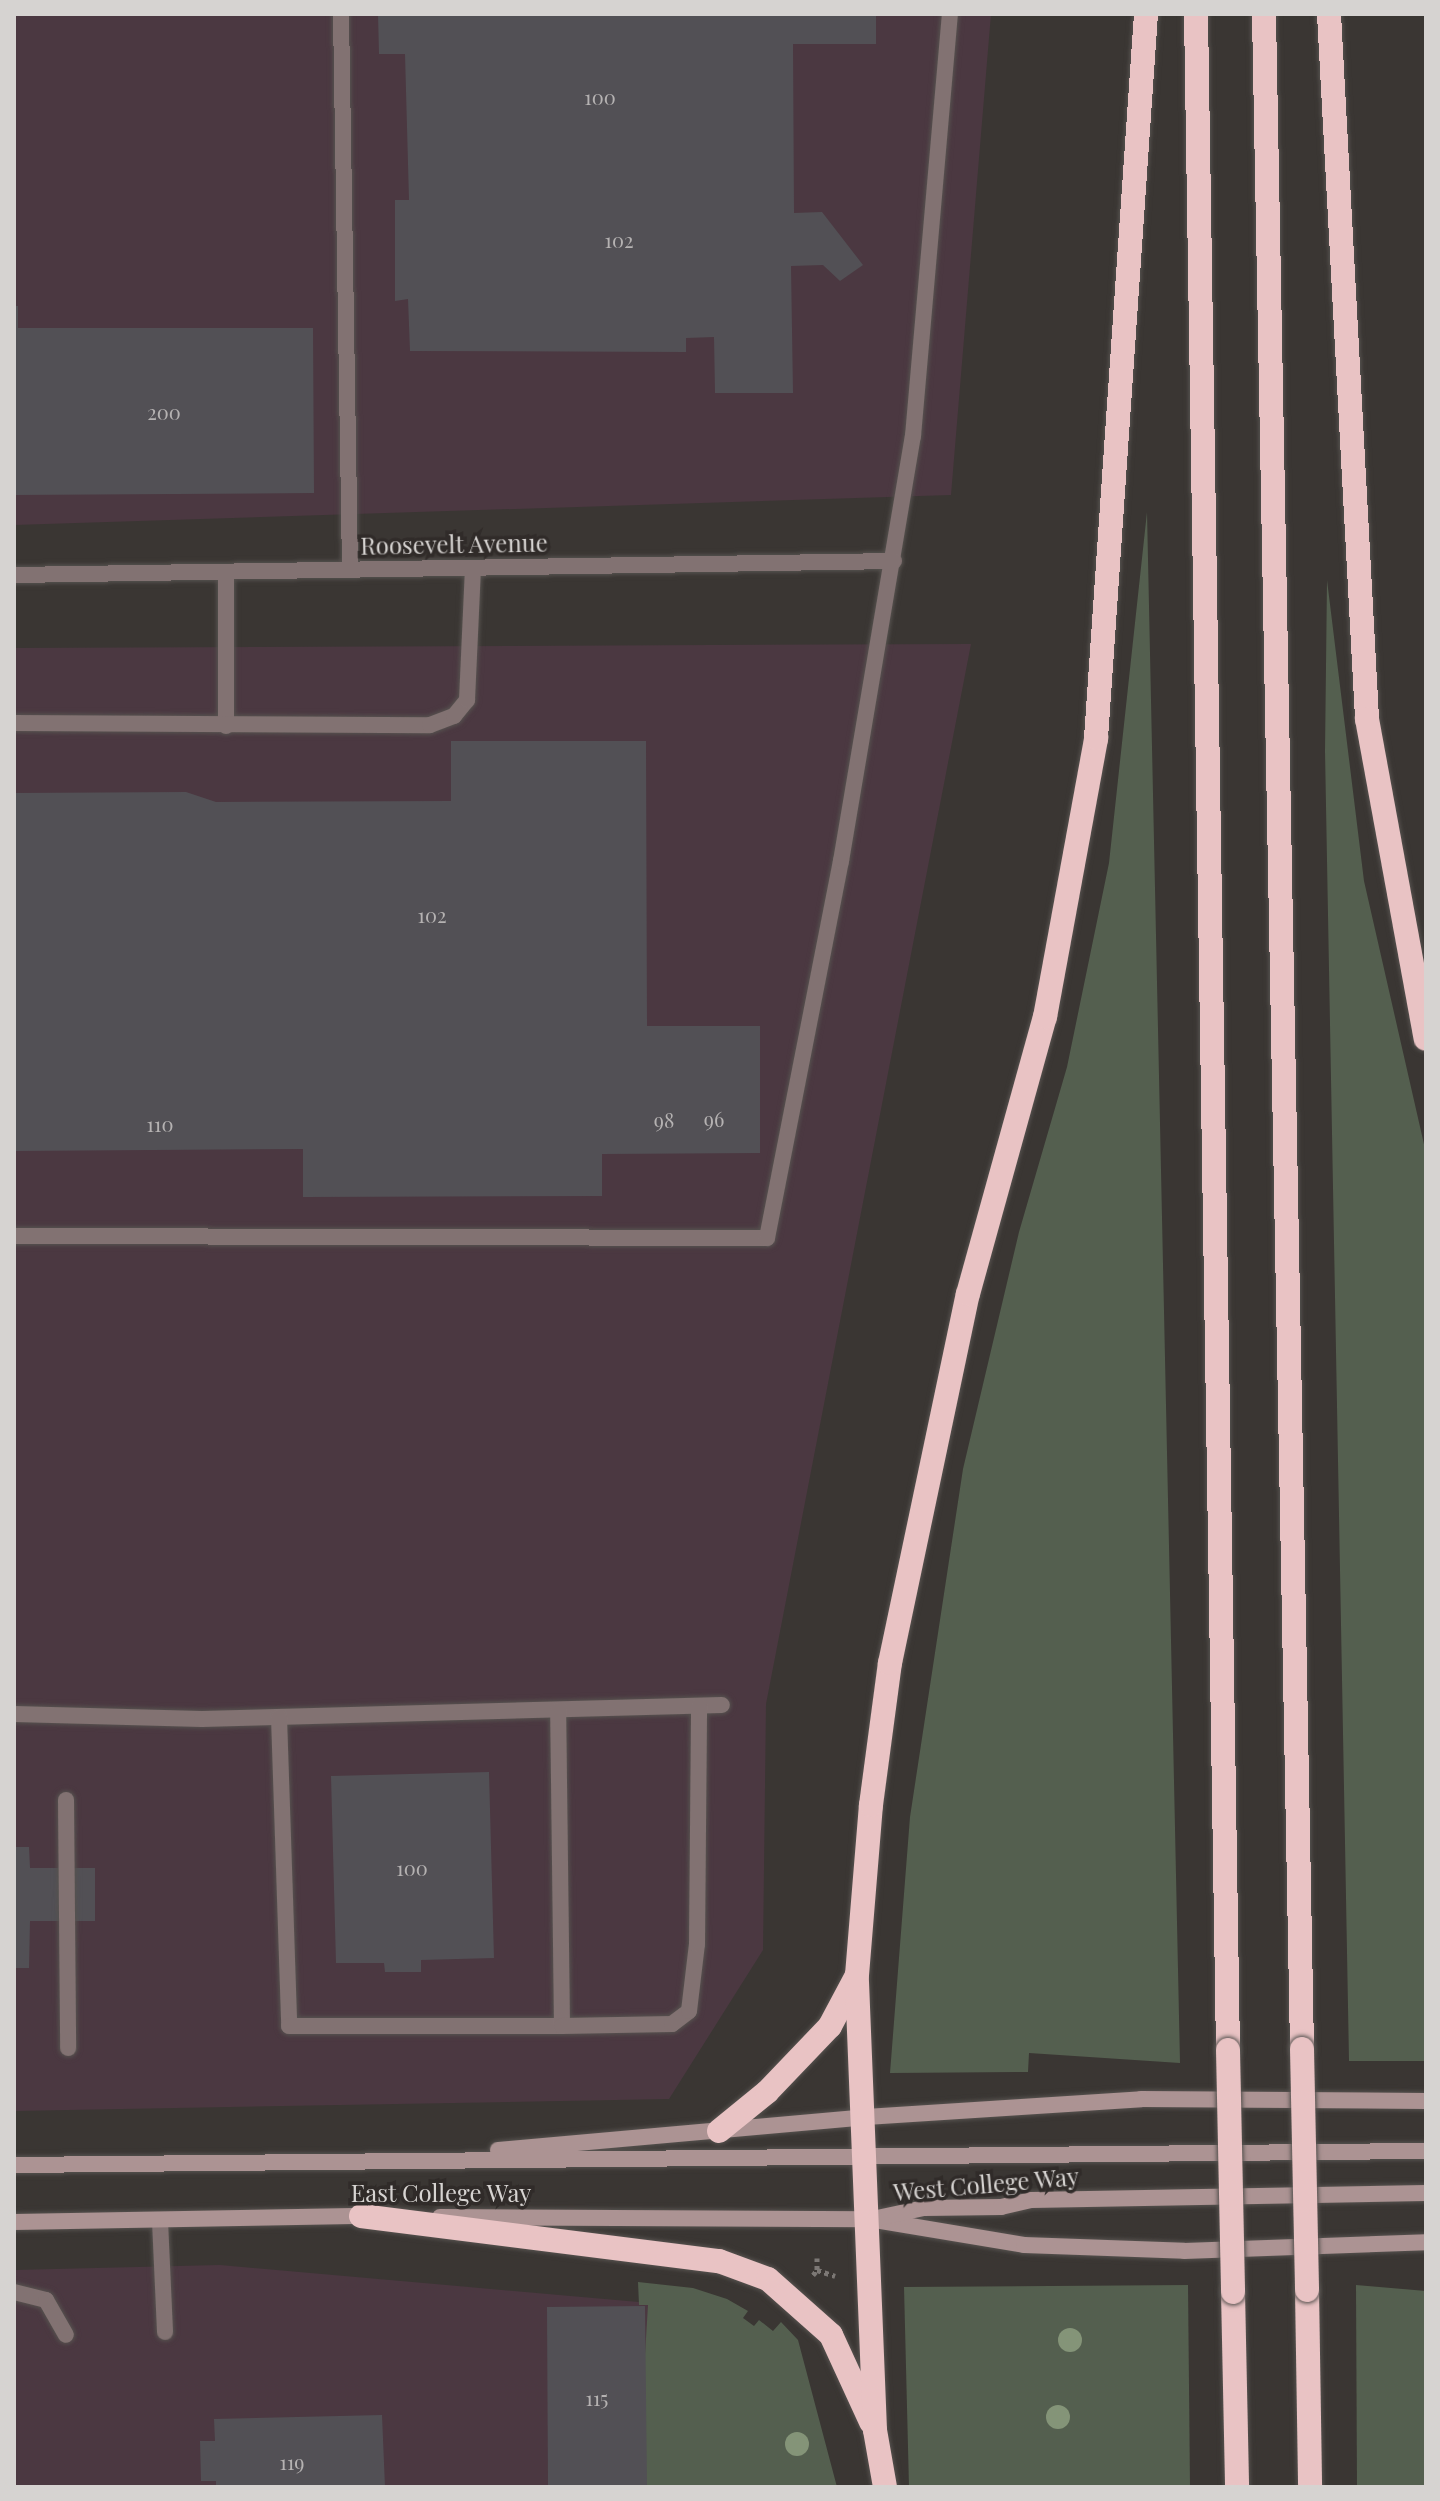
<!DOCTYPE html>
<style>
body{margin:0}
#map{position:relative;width:1440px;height:2501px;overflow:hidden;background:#3a3633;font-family:"Playfair Display",serif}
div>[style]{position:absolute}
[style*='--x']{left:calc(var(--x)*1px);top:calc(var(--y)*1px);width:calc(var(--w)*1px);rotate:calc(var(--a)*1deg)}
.commercial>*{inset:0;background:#4b3841}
.green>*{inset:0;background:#545f4f}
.building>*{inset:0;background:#525055}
.path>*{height:5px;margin-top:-2.5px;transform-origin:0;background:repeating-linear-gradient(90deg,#7c7875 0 4px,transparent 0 8px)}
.roads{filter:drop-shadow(0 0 2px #56524f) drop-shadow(0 0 2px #56524f)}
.service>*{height:16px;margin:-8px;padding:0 8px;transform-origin:8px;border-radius:8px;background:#827272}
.minor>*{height:16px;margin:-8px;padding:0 8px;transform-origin:8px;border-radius:8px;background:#827272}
.secondary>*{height:16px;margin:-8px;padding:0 8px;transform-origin:8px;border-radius:8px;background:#ac9393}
.motorway>*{height:24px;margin:-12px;padding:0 12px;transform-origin:12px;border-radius:12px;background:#e9c3c4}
.bridges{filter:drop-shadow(0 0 2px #56524f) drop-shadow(0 0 2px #56524f)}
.motorway-bridge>*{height:24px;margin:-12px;padding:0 12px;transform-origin:12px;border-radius:12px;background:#e9c3c4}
.trees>*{width:24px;height:24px;margin:-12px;border-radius:50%;background:#849478}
span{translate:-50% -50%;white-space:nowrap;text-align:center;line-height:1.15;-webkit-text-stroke:7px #302b29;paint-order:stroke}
.number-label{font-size:20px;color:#b5b2b2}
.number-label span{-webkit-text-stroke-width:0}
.street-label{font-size:24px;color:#d6d3d1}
.frame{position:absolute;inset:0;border:16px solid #d6d3d1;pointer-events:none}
</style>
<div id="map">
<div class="commercial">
<i style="clip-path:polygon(14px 14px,991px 14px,951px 495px,14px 525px)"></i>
<i style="clip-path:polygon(971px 644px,766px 1704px,763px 1950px,669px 2099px,14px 2111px,14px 648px)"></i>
<i style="clip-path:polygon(220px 2265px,650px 2303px,650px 2487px,14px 2487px,14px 2270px)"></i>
</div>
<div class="green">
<i style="clip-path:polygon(1147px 512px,1180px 2063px,1029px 2053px,1028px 2072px,890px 2073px,910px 1817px,963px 1469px,1019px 1232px,1067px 1067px,1109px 863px)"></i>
<i style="clip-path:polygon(1327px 580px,1364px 881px,1426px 1153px,1426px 2061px,1349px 2061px,1325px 751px)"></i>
<i style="clip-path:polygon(638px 2282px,693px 2288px,727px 2299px,748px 2311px,743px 2318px,754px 2326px,759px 2320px,773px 2331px,781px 2322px,798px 2340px,837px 2487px,637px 2487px,648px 2305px,639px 2305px)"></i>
<i style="clip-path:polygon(1188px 2285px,1190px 2487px,909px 2487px,904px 2287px)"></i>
<i style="clip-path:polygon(1356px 2285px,1426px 2291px,1426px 2487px,1357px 2487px)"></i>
</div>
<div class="building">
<i style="clip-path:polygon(378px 14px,876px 14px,876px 44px,793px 44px,794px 213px,822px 212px,863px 265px,840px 281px,823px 265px,791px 266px,793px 393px,715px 393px,714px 337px,686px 338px,686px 352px,410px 351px,408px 299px,395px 301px,395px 200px,409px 200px,405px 54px,379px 54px)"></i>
<i style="clip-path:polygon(14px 306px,18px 306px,18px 328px,313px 328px,314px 493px,14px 495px)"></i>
<i style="clip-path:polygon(451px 741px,646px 741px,647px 1026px,760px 1026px,760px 1153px,602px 1154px,602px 1196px,303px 1197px,303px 1149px,14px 1151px,14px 793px,186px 792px,216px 802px,451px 801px)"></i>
<i style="clip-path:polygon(489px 1772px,494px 1958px,421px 1960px,421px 1972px,385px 1972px,384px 1963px,336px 1963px,331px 1776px)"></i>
<i style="clip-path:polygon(14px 1847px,29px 1847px,30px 1868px,95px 1868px,95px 1921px,30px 1921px,29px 1968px,14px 1968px)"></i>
<i style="clip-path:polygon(645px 2306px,647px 2487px,548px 2487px,547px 2307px)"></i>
<i style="clip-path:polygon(382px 2415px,385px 2487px,216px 2487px,216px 2481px,201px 2481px,200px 2441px,215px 2441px,214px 2419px)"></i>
</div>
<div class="path">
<i style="--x:817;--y:2258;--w:12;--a:90"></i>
<i style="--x:813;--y:2275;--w:6;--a:-51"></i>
<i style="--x:817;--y:2270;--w:19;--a:18"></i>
</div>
<div class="roads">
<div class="service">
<i style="--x:341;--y:14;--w:556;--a:89.07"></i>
<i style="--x:226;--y:572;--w:154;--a:90"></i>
<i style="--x:14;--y:723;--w:416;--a:0.3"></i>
<i style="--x:430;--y:725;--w:26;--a:-21"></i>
<i style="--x:454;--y:716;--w:21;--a:-51"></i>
<i style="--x:467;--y:700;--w:132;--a:-87.4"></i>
<i style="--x:14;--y:1236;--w:753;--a:0.15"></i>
<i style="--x:767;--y:1238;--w:384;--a:-78.9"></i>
<i style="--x:841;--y:861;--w:431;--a:-80.4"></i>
<i style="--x:913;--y:436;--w:424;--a:-85"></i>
<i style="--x:14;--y:1714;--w:188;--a:1.5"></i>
<i style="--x:202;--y:1719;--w:520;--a:-1.54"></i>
<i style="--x:279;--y:1717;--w:309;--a:88.1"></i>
<i style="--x:289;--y:2026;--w:273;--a:0"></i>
<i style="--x:562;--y:2026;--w:316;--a:-90.7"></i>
<i style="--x:66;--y:1800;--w:248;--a:89.5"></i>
<i style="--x:562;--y:2026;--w:110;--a:-1"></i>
<i style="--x:672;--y:2024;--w:21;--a:-37"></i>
<i style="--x:689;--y:2011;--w:67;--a:-83.2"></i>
<i style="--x:697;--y:1944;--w:238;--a:-89.5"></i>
<i style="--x:160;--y:2221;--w:111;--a:87.4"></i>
<i style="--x:14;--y:2292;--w:33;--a:14"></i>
<i style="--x:46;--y:2300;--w:40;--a:60.3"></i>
</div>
<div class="minor">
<i style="--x:14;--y:575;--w:880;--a:-0.91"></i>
</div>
<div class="secondary">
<i style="--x:498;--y:2150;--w:369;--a:-5.1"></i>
<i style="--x:866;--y:2117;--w:276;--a:-3.7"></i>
<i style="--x:1141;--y:2099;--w:285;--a:0.4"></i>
<i style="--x:14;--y:2165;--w:1412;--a:-0.57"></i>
<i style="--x:440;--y:2217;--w:429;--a:0.3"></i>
<i style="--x:869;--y:2219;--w:157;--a:9.5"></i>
<i style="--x:1024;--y:2245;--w:160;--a:2.1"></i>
<i style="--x:1184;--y:2251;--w:242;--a:-2.1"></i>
<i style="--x:877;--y:2218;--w:48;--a:-12"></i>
<i style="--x:924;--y:2208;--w:77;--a:-0.7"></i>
<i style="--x:1001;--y:2207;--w:31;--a:-13"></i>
<i style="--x:1031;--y:2200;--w:395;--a:-1"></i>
<i style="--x:14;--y:2222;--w:354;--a:-1"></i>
</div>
<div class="motorway">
<i style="--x:1196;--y:14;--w:2036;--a:89.1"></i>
<i style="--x:1264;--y:14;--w:2035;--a:88.93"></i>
<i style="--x:1329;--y:14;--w:706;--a:86.91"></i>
<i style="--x:1367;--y:719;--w:325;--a:79.6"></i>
<i style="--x:719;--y:2131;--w:62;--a:-39.1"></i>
<i style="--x:767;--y:2092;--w:91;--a:-46.3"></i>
<i style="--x:830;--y:2026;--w:55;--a:-62"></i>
<i style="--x:361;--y:2216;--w:361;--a:7.2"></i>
<i style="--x:719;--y:2261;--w:52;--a:20.2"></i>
<i style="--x:768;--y:2279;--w:84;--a:41.6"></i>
<i style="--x:831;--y:2335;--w:96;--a:65.3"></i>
<i style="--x:1307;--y:2290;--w:197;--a:89.1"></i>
<i style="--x:1233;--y:2292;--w:195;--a:88.8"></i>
<i style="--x:885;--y:2487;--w:58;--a:-100"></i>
<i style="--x:875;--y:2430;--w:455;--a:-92.3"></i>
<i style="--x:857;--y:1975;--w:171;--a:-85.3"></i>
<i style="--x:871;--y:1805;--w:143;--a:-82.4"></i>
<i style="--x:890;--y:1663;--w:377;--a:-78.1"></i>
<i style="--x:968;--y:1294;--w:288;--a:-74.5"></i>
<i style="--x:1045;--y:1017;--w:284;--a:-79.6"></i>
<i style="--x:1096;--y:738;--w:726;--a:-86.05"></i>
</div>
</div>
<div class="bridges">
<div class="motorway-bridge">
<i style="--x:1302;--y:2049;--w:241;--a:88.8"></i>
<i style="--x:1228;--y:2050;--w:242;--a:88.8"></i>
</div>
</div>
<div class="trees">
<i style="left:1070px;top:2340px"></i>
<i style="left:1058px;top:2417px"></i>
<i style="left:797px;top:2444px"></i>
</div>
<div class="number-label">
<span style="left:600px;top:96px">100</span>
<span style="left:619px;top:239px">102</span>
<span style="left:164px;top:411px">200</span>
<span style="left:432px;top:914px">102</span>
<span style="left:714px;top:1118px">96</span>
<span style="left:664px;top:1119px">98</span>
<span style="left:160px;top:1123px">110</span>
<span style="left:412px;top:1867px">100</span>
<span style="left:597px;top:2397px">115</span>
<span style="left:292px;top:2461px">119</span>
</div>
<div class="street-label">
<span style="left:454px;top:544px;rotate:-1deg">Roosevelt Avenue</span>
<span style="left:986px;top:2184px;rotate:-5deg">West College Way</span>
<span style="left:441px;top:2193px">East College Way</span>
</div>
<div class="frame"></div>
</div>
